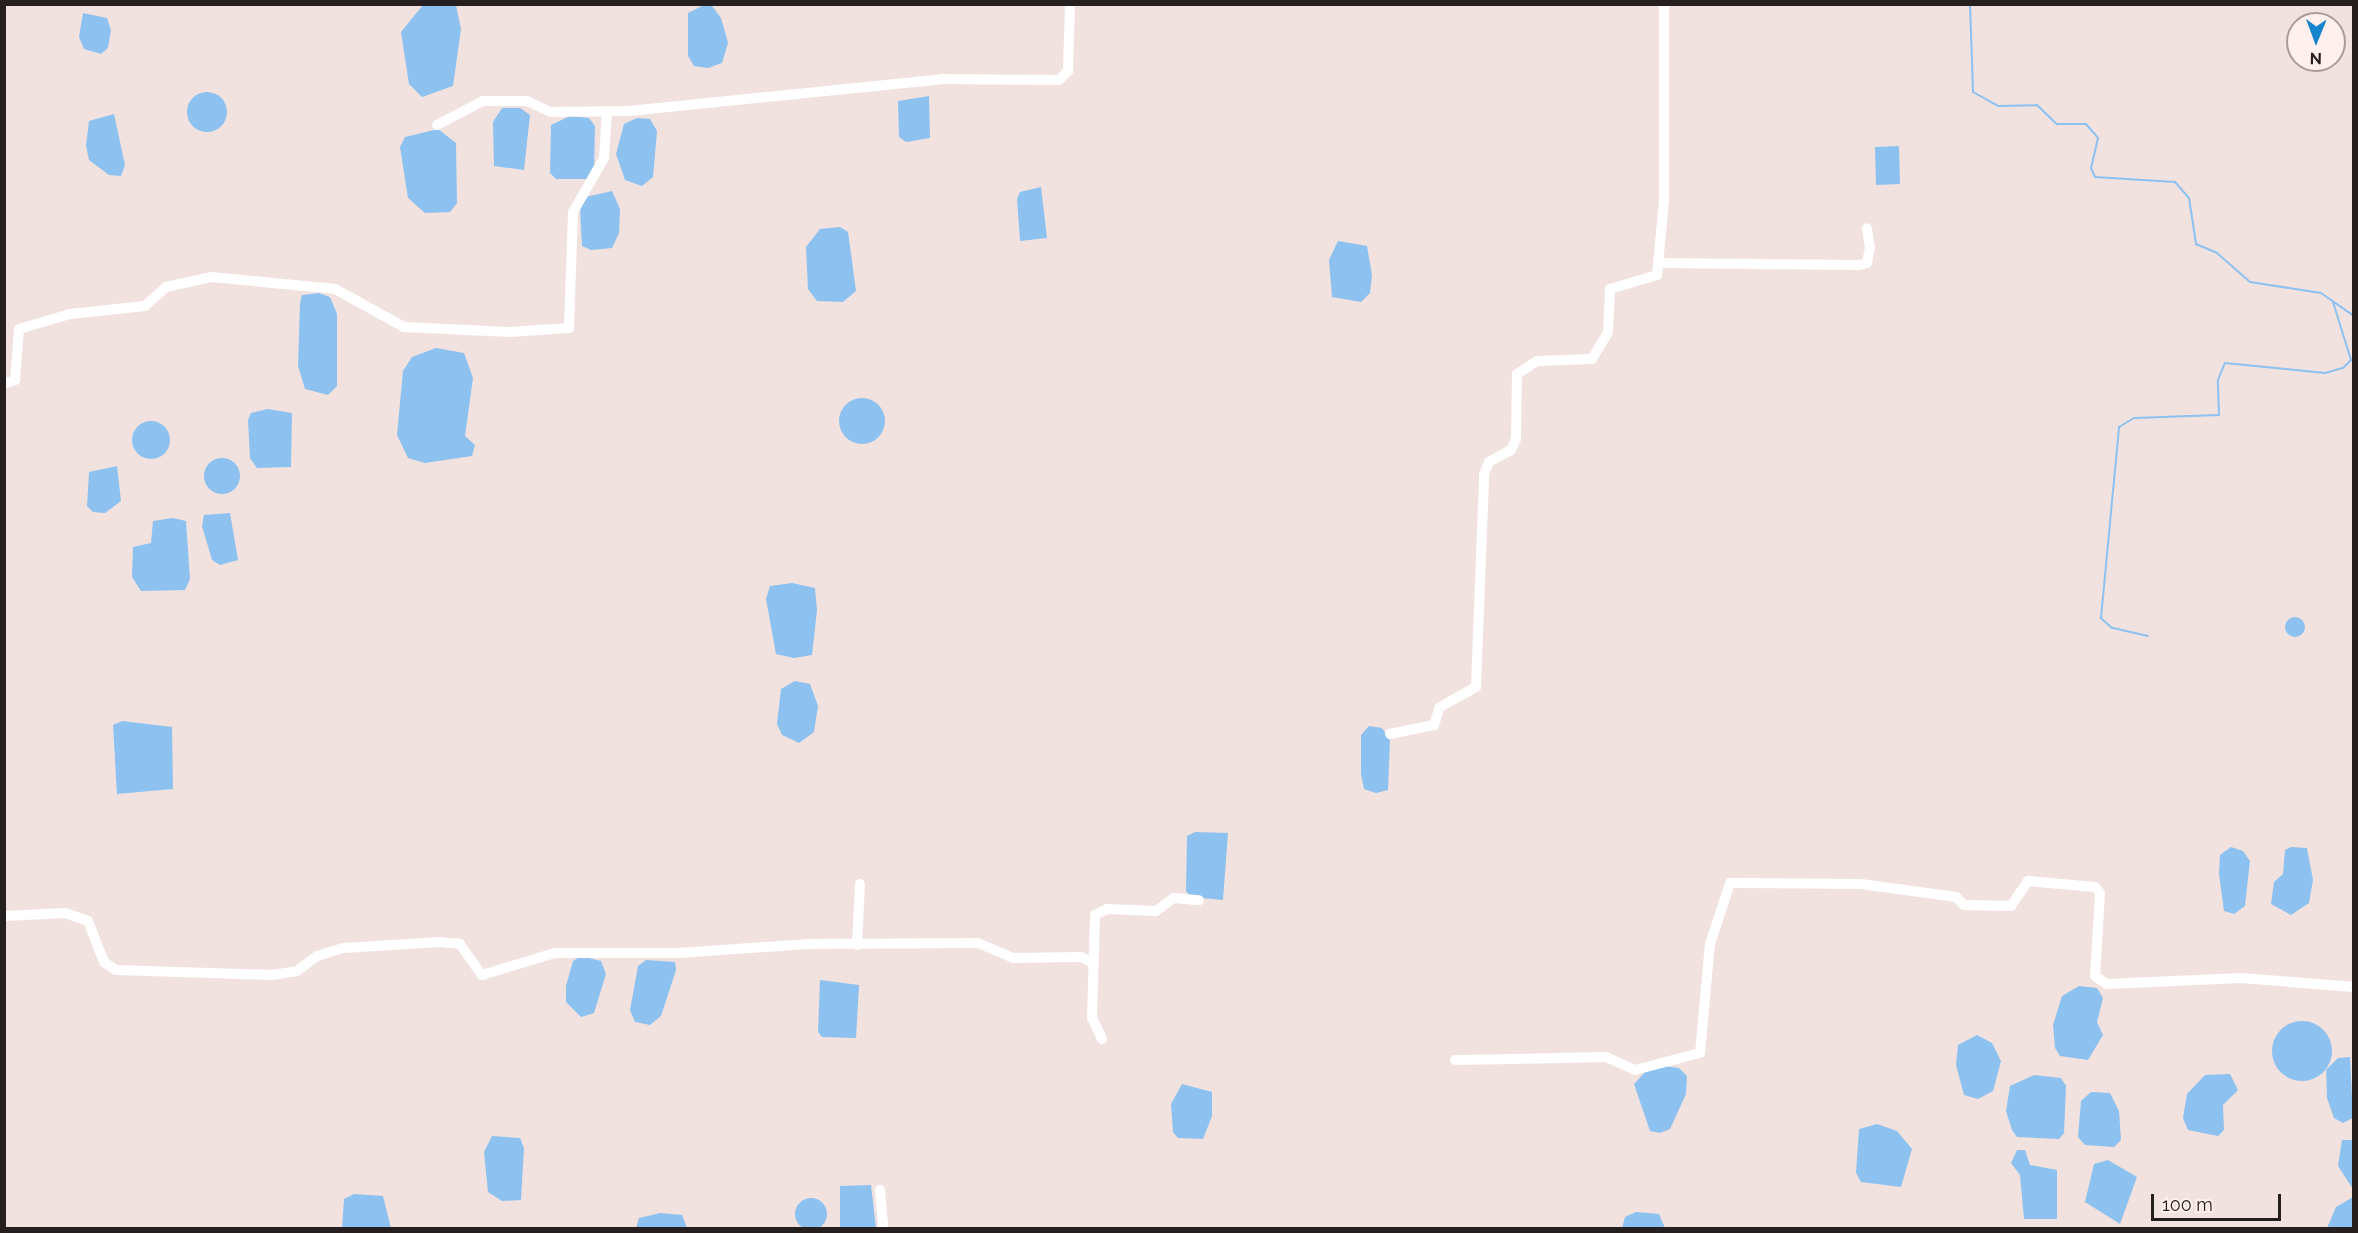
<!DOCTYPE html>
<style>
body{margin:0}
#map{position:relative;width:2358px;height:1233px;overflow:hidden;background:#f1e2df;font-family:Raleway,sans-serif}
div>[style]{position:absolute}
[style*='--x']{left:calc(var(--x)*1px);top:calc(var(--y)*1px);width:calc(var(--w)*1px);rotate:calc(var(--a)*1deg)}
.water>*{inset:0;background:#8cc1f0}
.round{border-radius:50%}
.stream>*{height:2px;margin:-1px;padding:0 1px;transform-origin:1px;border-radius:1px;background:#8cc1f0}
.minor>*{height:10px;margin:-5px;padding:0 5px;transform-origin:5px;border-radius:5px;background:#fff}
span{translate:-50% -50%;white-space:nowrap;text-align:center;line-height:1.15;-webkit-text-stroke:6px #ffefed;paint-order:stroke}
.frame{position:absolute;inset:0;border:6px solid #25201f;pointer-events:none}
.north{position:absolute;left:2286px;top:12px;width:60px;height:60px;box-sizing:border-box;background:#ffefed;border:2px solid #a89c9b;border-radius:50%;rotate:181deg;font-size:16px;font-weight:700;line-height:24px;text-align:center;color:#25201f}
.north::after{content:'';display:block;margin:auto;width:21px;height:27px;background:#1784ce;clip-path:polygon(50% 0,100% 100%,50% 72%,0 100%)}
.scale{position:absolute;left:2151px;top:1194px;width:130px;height:27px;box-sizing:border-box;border:3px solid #25201f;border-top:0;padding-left:8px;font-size:18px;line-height:21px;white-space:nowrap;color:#25201f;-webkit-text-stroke:4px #ffefed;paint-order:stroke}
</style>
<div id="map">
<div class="water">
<i style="clip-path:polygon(423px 5px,456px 5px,461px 29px,453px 86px,422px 97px,409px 84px,401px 32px)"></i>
<i style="clip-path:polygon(702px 6px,712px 6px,721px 18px,728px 43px,722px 63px,708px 68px,694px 66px,688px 56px,688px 13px)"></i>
<i style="clip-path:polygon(83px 13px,107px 18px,111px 30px,108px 48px,101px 54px,84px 49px,79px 37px)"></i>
<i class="round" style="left:187px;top:92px;width:40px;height:40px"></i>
<i style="clip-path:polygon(929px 96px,930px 138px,906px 142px,899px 137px,898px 101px)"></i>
<i style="clip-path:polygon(502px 108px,520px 108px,530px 115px,524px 170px,494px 166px,493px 122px)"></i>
<i style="clip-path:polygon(114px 114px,125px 165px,121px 176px,109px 175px,89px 160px,86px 146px,89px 121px)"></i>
<i style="clip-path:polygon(570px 116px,589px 118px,595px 126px,594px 169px,588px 179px,556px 179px,550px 173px,551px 125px)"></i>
<i style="clip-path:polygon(637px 118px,650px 119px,657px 131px,653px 177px,642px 186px,625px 180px,616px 154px,624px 124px)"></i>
<i style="clip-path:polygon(438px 129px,456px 143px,457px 203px,450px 212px,425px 213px,408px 198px,400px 147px,405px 137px)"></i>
<i style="clip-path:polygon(1899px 146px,1900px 184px,1876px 185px,1875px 147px)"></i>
<i style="clip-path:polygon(1041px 187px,1047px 238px,1020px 241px,1017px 199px,1020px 192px)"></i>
<i style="clip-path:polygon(612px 191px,620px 209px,619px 233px,612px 248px,591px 250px,582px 246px,580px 208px,586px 197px)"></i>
<i style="clip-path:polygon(840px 227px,848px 232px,856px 291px,843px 302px,817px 301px,808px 289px,806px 247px,820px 229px)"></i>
<i style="clip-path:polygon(1338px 241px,1367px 246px,1372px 275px,1370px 293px,1361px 302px,1332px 297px,1329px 260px)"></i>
<i style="clip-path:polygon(319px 293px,330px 297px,337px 314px,337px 386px,328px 395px,305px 389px,298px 366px,300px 303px,302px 295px)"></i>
<i style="clip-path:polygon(436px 348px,464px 353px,473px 378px,465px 436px,475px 445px,472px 456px,425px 463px,408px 458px,397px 435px,403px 371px,412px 357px)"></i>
<i class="round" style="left:839px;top:398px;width:46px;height:46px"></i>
<i style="clip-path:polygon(268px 409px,292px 413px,291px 467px,257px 468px,250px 458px,248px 420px,251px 413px)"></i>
<i class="round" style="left:132px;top:421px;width:38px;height:38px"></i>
<i class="round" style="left:204px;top:458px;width:36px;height:36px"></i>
<i style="clip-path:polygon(117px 466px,121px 501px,105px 513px,93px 512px,87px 506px,89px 472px)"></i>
<i style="clip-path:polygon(230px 513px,238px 560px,220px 565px,212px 560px,202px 526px,204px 515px)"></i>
<i style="clip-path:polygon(173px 518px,186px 521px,190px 579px,185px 590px,141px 591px,132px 577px,133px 547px,151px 543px,153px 521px)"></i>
<i style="clip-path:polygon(792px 583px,815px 588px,817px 610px,812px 655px,794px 658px,776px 654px,766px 599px,770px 586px)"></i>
<i class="round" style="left:2285px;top:617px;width:20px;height:20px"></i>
<i style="clip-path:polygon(795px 681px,810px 684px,818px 706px,814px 732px,799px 743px,782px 735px,777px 724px,781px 689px)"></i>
<i style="clip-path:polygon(122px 721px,172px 727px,173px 789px,117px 794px,113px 725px)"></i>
<i style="clip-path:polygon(1369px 726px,1382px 728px,1390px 740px,1388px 790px,1376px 793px,1364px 789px,1361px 774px,1361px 735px)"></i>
<i style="clip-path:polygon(1195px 832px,1228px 833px,1223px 900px,1191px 897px,1186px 891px,1187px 836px)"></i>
<i style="clip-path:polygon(2231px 847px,2243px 851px,2250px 861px,2245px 906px,2234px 914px,2224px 911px,2219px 874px,2220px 855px)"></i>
<i style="clip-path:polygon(2291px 847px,2307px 848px,2313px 880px,2309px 903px,2291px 915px,2271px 904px,2274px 882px,2283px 874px,2285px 850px)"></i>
<i style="clip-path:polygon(581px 956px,601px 961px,606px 974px,594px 1013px,581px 1017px,566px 1002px,566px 986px,573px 961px)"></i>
<i style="clip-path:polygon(646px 960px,675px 962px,676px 970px,661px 1016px,650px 1025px,635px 1022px,630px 1010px,638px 966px)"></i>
<i style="clip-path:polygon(820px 980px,859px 985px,856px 1038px,822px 1037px,818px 1032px)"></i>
<i style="clip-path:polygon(2079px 986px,2097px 988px,2103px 998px,2097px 1022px,2103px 1035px,2088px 1060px,2060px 1056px,2055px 1048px,2053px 1025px,2062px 996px)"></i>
<i class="round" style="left:2272px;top:1021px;width:60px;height:60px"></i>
<i style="clip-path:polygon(1977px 1035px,1992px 1043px,2001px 1061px,1993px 1091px,1978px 1099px,1964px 1095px,1956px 1065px,1958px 1045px)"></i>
<i style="clip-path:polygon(2350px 1057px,2353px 1118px,2343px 1123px,2334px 1118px,2327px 1098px,2326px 1070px,2338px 1058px)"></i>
<i style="clip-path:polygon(1663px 1066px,1679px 1068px,1687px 1076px,1686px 1094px,1670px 1129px,1660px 1133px,1650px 1131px,1634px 1084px,1647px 1070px)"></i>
<i style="clip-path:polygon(2230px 1074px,2238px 1090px,2223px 1105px,2224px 1130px,2218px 1136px,2188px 1130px,2183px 1118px,2187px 1094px,2205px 1075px)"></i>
<i style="clip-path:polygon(2034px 1075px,2061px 1078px,2066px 1086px,2064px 1133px,2059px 1139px,2017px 1137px,2012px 1130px,2006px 1111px,2010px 1086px)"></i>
<i style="clip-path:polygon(1182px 1084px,1212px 1092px,1212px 1116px,1203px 1139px,1178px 1138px,1173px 1132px,1171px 1104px)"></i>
<i style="clip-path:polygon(2091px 1092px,2110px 1093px,2119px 1111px,2121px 1140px,2114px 1147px,2085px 1145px,2078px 1137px,2081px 1101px)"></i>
<i style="clip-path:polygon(1877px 1124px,1897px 1131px,1912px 1149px,1901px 1187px,1861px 1182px,1856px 1173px,1859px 1129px)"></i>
<i style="clip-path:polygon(492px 1136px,520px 1138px,524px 1148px,521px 1200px,502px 1201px,488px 1192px,484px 1152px)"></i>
<i style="clip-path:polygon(2342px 1140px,2353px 1140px,2353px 1189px,2338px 1166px)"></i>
<i style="clip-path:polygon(2017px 1150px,2025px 1150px,2030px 1165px,2057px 1170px,2057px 1219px,2024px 1219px,2020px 1175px,2011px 1163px)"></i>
<i style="clip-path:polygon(2108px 1160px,2137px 1177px,2120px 1224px,2085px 1202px,2094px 1164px)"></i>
<i style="clip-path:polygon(871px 1185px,876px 1228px,840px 1228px,840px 1186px)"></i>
<i style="clip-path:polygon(354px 1194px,383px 1196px,391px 1228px,342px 1228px,344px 1199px)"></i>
<i style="clip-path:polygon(2353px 1197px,2353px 1228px,2327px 1228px,2336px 1207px)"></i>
<i class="round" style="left:795px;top:1198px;width:32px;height:32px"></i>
<i style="clip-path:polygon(1636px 1212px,1659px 1214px,1665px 1228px,1622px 1228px,1625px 1217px)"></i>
<i style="clip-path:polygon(660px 1213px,682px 1215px,687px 1228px,636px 1228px,639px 1218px)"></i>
</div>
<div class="stream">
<i style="--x:1970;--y:4;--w:88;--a:88"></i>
<i style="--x:1973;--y:92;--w:29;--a:29"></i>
<i style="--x:1998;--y:106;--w:39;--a:-1"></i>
<i style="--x:2037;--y:105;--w:28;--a:44"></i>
<i style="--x:2057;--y:124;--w:29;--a:0"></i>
<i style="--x:2086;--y:124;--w:18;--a:49"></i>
<i style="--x:2098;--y:138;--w:31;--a:103"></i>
<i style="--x:2091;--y:168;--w:10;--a:66"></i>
<i style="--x:2095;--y:177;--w:80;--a:3.6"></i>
<i style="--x:2175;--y:182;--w:21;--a:49"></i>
<i style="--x:2189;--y:198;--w:47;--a:81.3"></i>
<i style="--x:2196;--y:244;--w:23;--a:23"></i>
<i style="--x:2217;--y:253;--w:44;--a:41.3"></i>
<i style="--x:2250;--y:282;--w:72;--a:8.8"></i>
<i style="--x:2321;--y:293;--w:40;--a:34.9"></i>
<i style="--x:2148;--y:636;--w:37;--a:-167"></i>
<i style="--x:2112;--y:628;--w:15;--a:-138"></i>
<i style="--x:2101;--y:618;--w:192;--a:-84.6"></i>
<i style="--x:2119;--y:427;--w:17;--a:-31"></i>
<i style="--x:2134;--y:418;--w:85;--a:-2"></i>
<i style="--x:2219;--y:415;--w:35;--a:-92"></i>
<i style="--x:2218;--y:380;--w:18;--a:-68"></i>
<i style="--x:2225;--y:363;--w:100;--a:5.7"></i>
<i style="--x:2325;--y:373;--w:19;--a:-16"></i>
<i style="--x:2343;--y:368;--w:11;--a:-45"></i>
<i style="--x:2351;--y:360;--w:61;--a:-107.2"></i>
</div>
<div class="minor">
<i style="--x:437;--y:125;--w:52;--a:-27.6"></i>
<i style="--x:483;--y:101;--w:44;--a:0"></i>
<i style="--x:527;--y:101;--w:26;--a:25"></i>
<i style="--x:551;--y:112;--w:78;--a:-0.7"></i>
<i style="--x:629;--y:111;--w:315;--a:-5.8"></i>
<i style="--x:942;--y:79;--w:117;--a:0.5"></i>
<i style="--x:1059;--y:80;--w:13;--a:-45"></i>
<i style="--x:1068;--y:71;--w:67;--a:-88.3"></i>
<i style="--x:1659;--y:263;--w:200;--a:0.6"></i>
<i style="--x:1859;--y:265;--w:8;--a:-14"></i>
<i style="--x:1867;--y:263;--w:15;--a:-79"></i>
<i style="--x:1870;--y:248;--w:20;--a:-99"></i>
<i style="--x:4;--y:384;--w:12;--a:-20"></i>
<i style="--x:15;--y:380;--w:51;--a:-85.5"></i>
<i style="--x:19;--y:329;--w:53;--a:-16.4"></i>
<i style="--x:70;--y:314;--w:75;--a:-6.1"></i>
<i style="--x:145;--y:306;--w:28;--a:-42"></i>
<i style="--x:166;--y:287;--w:46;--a:-12.5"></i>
<i style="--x:211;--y:277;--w:125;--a:5.5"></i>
<i style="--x:335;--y:289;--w:79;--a:28.8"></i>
<i style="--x:404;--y:327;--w:106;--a:2.7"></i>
<i style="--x:510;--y:332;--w:59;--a:-3.9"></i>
<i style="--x:569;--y:328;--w:116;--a:-88"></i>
<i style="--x:573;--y:212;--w:62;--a:-60.1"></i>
<i style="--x:604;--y:158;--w:47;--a:-86.3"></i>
<i style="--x:1390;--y:734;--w:45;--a:-11.6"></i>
<i style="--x:1434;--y:725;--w:19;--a:-72"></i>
<i style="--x:1440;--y:707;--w:41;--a:-29.1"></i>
<i style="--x:1476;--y:687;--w:213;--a:-87.8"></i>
<i style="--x:1484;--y:474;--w:13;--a:-67"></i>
<i style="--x:1489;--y:462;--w:25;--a:-29"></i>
<i style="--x:1511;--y:450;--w:12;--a:-66"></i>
<i style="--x:1516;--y:439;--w:65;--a:-89.1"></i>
<i style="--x:1517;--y:374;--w:24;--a:-33"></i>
<i style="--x:1537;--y:361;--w:55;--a:-2.1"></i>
<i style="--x:1592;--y:359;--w:31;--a:-59"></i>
<i style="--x:1608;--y:332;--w:43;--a:-87.3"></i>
<i style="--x:1610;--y:289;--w:49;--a:-16.6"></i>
<i style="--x:1657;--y:275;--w:74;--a:-84.6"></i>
<i style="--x:1664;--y:201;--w:197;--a:-90"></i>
<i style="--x:4;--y:916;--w:61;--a:-2.8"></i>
<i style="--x:65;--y:913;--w:24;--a:19"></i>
<i style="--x:88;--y:921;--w:44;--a:68.7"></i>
<i style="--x:104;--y:962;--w:14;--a:34"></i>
<i style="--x:116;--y:970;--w:156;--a:1.8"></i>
<i style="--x:272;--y:975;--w:25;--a:-9"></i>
<i style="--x:297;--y:971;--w:25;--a:-37"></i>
<i style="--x:317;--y:956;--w:28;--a:-17"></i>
<i style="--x:344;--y:948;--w:95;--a:-3.6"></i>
<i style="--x:439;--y:942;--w:21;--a:5"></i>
<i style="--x:460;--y:944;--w:38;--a:55"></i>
<i style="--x:482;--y:975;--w:76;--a:-16.8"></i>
<i style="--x:555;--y:953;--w:124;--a:0"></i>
<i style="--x:679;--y:953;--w:130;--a:-4"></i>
<i style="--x:809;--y:944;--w:169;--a:-0.3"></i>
<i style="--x:978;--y:943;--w:39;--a:23"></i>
<i style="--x:1014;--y:958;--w:67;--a:-0.9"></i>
<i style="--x:1081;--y:957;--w:13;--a:27"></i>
<i style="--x:857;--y:945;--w:61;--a:-87.2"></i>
<i style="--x:1102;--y:1039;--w:23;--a:-115"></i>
<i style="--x:1092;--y:1018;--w:103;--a:-88.3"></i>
<i style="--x:1095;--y:915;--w:13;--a:-27"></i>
<i style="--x:1107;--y:909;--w:49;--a:2.3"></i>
<i style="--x:1156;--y:911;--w:22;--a:-36"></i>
<i style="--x:1174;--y:898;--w:25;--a:5"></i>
<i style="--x:1455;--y:1060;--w:151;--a:-1.1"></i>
<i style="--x:1606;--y:1057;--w:32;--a:24"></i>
<i style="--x:1635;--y:1070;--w:67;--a:-14.7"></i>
<i style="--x:1700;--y:1053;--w:109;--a:-84.8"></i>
<i style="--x:1710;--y:944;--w:64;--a:-71.8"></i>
<i style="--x:1730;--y:883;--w:131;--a:0.4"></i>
<i style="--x:1861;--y:884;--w:96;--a:7.8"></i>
<i style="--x:1956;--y:897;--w:11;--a:45"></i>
<i style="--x:1964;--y:905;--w:47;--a:1.2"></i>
<i style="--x:2011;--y:906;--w:30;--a:-56"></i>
<i style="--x:2028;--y:881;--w:67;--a:5.1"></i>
<i style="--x:2095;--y:887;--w:8;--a:50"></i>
<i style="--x:2100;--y:893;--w:83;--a:93.4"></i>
<i style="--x:2095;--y:976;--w:14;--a:34"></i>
<i style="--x:2107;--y:984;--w:134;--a:-2.6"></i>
<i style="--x:2241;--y:978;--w:113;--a:4.6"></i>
<i style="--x:880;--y:1190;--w:38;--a:85"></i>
</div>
<div class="frame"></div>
<div class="north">N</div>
<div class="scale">100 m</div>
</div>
